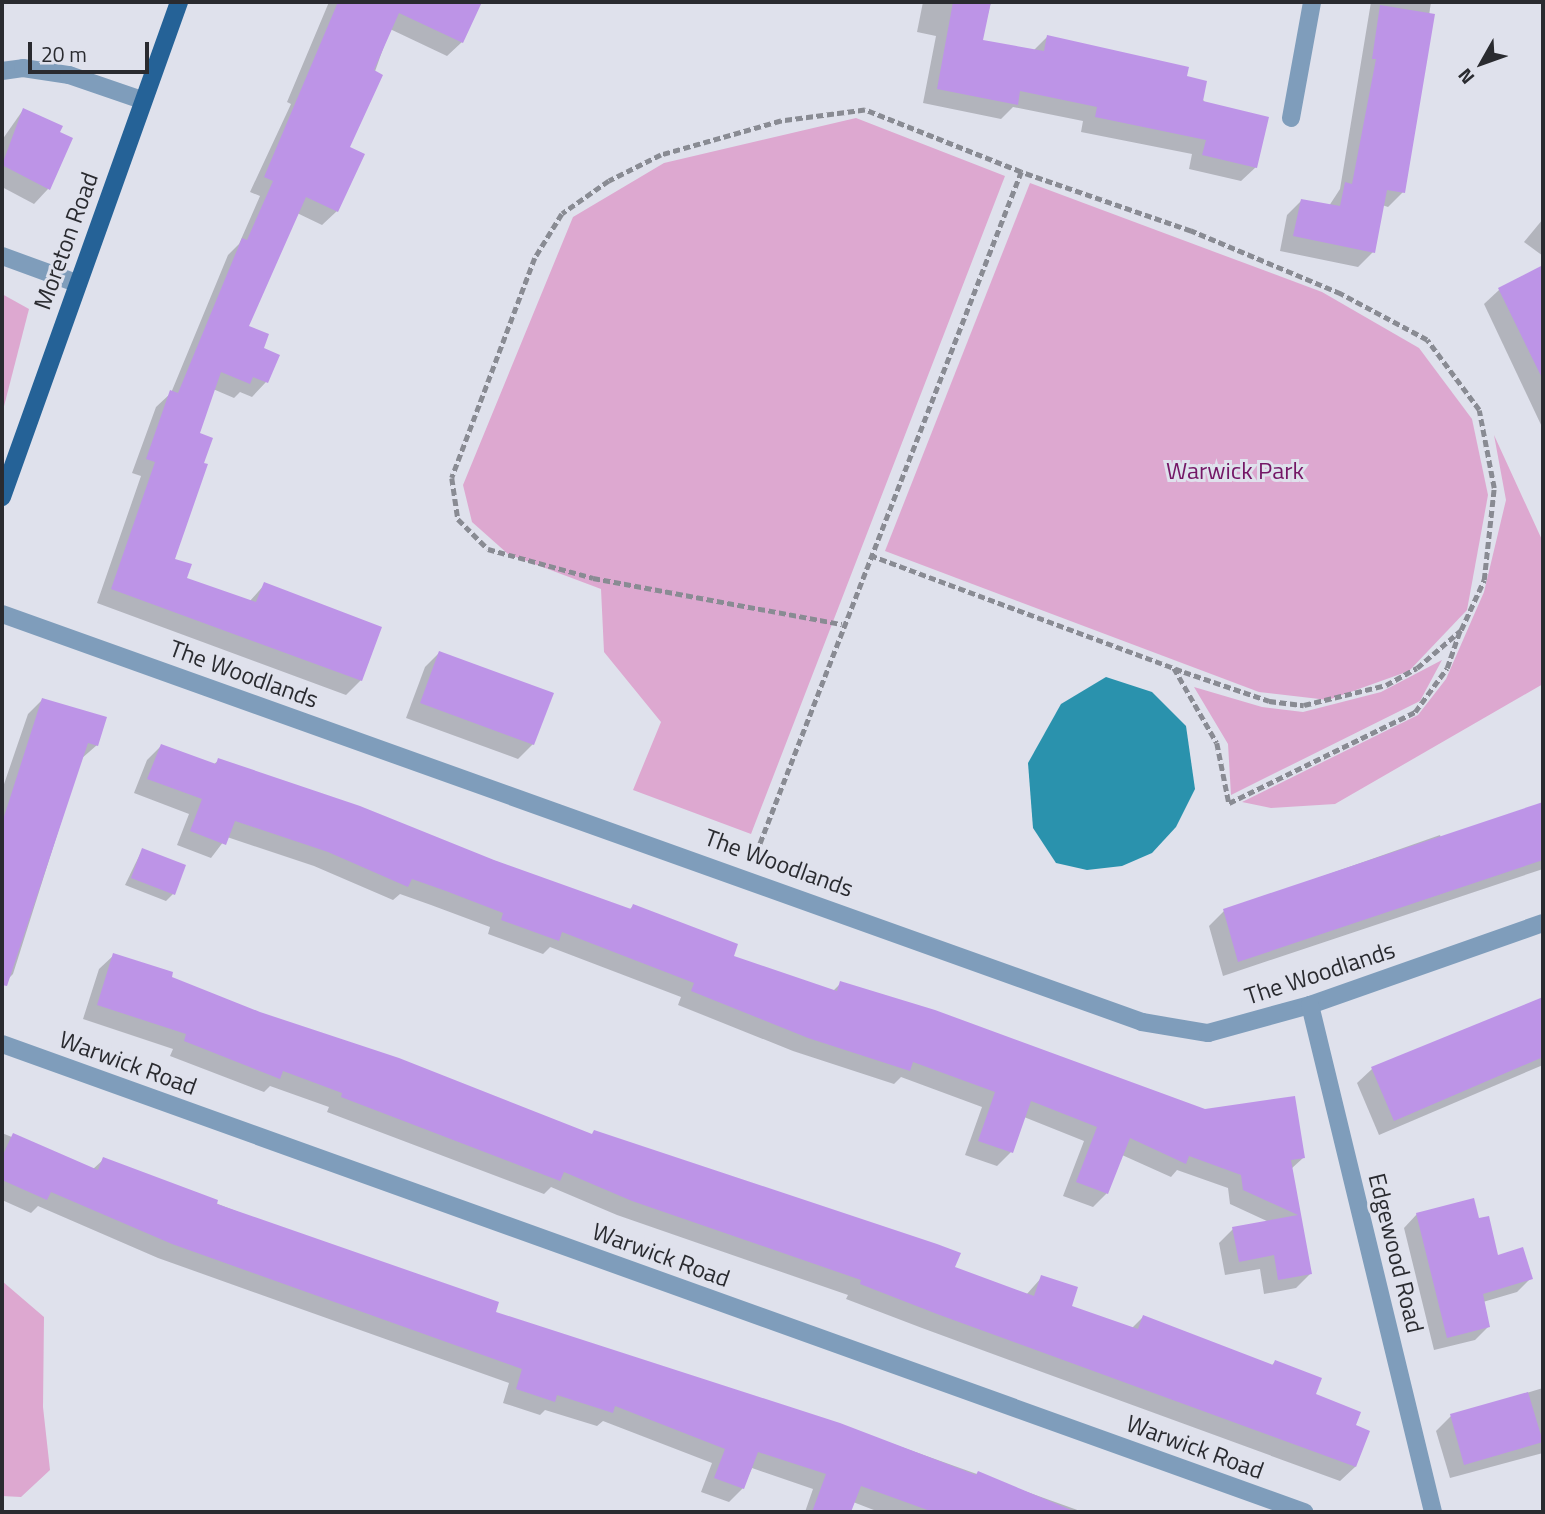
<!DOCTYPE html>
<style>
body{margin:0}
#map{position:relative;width:1545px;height:1514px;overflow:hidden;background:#dfe1ec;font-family:"Titillium Web",sans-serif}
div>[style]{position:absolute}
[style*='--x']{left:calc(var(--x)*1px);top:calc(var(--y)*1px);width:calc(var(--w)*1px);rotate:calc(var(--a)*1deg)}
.green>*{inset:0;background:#dda8d0}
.water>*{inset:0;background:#2a92ad}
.shadow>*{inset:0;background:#0003}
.building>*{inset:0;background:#bd94e7}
.path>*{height:4.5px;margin-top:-2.25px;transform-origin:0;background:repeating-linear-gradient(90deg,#898b93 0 7px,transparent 0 10.5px)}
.minor>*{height:18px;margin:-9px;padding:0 9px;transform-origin:9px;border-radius:9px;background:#7f9dbb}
.major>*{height:18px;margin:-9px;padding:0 9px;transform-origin:9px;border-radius:9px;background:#256297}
span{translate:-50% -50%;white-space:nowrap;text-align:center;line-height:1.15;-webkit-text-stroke:6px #dfe1ec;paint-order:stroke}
.street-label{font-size:24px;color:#2a2b30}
.park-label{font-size:24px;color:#741766}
.frame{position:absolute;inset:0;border:4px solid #2a2b30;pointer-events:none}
.north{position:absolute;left:1447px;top:28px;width:70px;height:70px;-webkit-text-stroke:5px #dfe1ec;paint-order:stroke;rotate:230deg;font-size:19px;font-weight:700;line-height:28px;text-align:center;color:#2a2b30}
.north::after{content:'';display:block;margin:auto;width:24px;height:32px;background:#2a2b30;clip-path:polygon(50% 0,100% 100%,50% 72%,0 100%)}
.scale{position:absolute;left:28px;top:42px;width:121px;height:32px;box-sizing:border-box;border:4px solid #2a2b30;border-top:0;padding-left:9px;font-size:21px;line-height:24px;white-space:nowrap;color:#2a2b30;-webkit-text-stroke:5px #dfe1ec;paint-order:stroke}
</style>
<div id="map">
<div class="green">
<i style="clip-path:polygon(856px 118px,1005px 176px,751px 834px,633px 790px,661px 722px,604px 652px,601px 589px,508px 554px,472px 522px,463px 485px,573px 217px,664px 163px)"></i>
<i style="clip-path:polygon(1030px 183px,1322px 292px,1419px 348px,1472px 419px,1488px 495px,1467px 610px,1409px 671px,1328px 700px,1259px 692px,885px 551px)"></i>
<i style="clip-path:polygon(2px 294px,29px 309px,2px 414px)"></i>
<i style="clip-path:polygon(1494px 435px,1543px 542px,1543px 684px,1335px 804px,1271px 808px,1242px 802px,1418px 715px,1446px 679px,1484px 592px,1506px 500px)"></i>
<i style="clip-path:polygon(1442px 660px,1420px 701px,1231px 795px,1228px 744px,1194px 687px,1262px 707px,1303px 712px,1381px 692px)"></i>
<i style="clip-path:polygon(2px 1281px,44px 1317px,43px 1407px,50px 1470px,21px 1497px,2px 1496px)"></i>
</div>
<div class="water">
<i style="clip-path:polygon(1106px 677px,1152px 692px,1186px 726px,1195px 789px,1176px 827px,1152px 853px,1122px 866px,1087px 870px,1056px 863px,1033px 828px,1028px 763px,1061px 704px)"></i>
</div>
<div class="shadow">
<i style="clip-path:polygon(329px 2px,479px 4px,462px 42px,447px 56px,390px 29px,348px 148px,337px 211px,322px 225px,297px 213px,247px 327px,261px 349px,266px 382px,252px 397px,240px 392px,234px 398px,213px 389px,197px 434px,173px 560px,185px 579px,249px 602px,265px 584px,361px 680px,346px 695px,97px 603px,141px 476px,132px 473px,156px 407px,171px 393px,228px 255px,239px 244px,260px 196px,250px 192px,291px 104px,287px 102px)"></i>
<i style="clip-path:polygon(923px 2px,991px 2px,981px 41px,1033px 51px,1047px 37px,1185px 77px,1256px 167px,1241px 181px,1189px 169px,1192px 154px,1081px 132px,1083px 121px,1013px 107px,1001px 119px,923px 103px,936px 36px,917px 32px)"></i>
<i style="clip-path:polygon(1371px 2px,1431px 2px,1403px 192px,1388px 207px,1382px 205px,1373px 252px,1358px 267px,1280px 251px,1287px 215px,1302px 200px,1329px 206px,1340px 189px)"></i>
<i style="clip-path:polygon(23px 110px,48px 189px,34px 204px,2px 187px,2px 140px)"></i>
<i style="clip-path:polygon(1543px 219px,1543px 256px,1524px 242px)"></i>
<i style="clip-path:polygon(1543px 267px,1543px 429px,1484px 304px,1499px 290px)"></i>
<i style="clip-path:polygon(439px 653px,533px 744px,518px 759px,406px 718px,425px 667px)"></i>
<i style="clip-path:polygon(42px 700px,97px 745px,81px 759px,13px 974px,2px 985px,2px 790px,28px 714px)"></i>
<i style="clip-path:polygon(161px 746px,213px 765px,219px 760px,629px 910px,633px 906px,731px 957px,832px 992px,841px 983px,1303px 1158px,1291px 1169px,1310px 1274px,1296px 1288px,1264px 1294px,1260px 1269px,1225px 1275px,1219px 1243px,1233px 1229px,1269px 1222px,1230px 1204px,1228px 1188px,1177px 1170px,1171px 1177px,1122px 1155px,1107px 1193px,1093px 1207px,1063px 1196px,1084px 1141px,1024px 1117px,1011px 1152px,997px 1166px,965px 1155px,982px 1107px,901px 1077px,894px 1084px,793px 1051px,678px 1005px,681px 997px,550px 947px,543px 954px,488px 934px,490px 927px,431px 905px,400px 894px,393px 900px,314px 866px,227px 837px,211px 858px,177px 845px,189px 814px,134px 793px,147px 760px)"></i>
<i style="clip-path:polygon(1543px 804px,1543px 869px,1223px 976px,1209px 926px,1224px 911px,1440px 835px,1442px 841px)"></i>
<i style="clip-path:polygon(142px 850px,173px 894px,166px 901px,125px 885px)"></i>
<i style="clip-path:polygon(114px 955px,260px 1014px,1026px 1295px,1042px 1277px,1069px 1307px,1132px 1328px,1143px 1317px,1271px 1366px,1275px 1362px,1354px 1426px,1355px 1467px,1340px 1481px,922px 1328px,846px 1299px,848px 1295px,617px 1215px,551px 1187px,544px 1194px,327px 1112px,329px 1107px,270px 1086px,264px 1092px,170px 1056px,173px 1049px,83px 1019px,99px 969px)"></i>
<i style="clip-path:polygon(1543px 1000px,1543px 1065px,1379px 1135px,1357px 1083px,1372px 1069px)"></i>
<i style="clip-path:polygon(2px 1133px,92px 1170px,104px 1159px,494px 1313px,840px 1425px,1083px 1512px,879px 1512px,853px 1502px,849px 1512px,805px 1512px,813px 1489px,752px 1468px,743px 1488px,729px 1502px,701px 1492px,712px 1463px,603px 1421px,597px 1426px,545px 1410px,540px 1415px,503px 1403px,509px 1383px,158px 1258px,38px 1206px,31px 1213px,2px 1200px)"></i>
<i style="clip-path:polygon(1417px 1214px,1531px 1278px,1517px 1292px,1483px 1302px,1488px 1327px,1475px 1340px,1434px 1350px,1404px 1228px)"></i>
<i style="clip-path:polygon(1543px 1388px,1543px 1453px,1450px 1478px,1436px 1431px,1451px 1416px)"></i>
</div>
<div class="building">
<i style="clip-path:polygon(338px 2px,482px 2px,463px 43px,399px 13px,374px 70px,383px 75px,350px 147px,365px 154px,338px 212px,306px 197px,249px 326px,269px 334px,264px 348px,280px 355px,268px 383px,253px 377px,250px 384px,221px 372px,200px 433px,213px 438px,204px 463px,208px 464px,175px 559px,192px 564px,187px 578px,256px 602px,264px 582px,382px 627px,362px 681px,111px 589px,155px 462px,146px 459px,170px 390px,178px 393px,242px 238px,247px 240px,273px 181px,264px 177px)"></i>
<i style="clip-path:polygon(953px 2px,991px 2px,983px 40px,1044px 51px,1047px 35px,1189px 67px,1187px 76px,1207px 81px,1203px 101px,1269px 117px,1257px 168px,1202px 155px,1206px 140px,1095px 117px,1097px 107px,1020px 91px,1018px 105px,937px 89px)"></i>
<i style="clip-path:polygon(1380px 5px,1435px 14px,1405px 193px,1387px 190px,1375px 253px,1293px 236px,1301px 199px,1340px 206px,1345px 182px,1352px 184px,1376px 59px,1372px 59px)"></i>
<i style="clip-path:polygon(23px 108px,63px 126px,60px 132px,73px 138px,50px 190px,2px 165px)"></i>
<i style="clip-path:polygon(1543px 265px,1543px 380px,1498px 288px)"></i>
<i style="clip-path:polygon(439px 651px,554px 693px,534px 745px,420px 703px)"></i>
<i style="clip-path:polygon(42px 698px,107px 717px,98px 746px,88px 743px,7px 986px,2px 985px,2px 823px)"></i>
<i style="clip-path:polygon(161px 744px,216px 764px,218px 758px,360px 806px,494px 860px,631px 909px,633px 904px,738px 944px,734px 956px,837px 991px,840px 981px,935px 1010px,1205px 1109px,1295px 1096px,1305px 1158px,1291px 1160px,1312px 1274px,1278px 1280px,1274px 1255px,1239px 1262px,1232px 1227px,1298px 1215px,1243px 1190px,1241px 1175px,1189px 1156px,1186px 1164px,1130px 1138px,1108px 1194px,1076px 1182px,1097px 1127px,1031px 1101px,1013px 1153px,978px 1141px,995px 1092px,913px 1062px,910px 1071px,808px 1038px,691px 991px,694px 983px,562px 932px,559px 941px,501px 920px,503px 913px,446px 891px,412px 879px,408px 887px,328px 852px,235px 821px,226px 845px,190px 831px,202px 799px,147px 779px)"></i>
<i style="clip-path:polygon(1543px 802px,1543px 860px,1238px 962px,1223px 909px)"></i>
<i style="clip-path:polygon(142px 848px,186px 865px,175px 895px,131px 878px)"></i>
<i style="clip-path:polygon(113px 953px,173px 972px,172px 977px,260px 1012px,399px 1058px,592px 1134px,594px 1130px,937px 1244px,961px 1253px,955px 1267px,1034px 1296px,1041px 1275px,1078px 1287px,1072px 1306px,1138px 1329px,1143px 1315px,1273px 1365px,1275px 1360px,1322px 1378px,1316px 1394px,1361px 1412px,1356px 1425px,1370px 1431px,1356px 1467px,937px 1314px,860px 1284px,861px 1280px,632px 1201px,564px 1172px,560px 1181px,341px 1097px,342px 1093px,283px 1071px,280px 1079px,184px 1041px,186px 1034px,97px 1005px)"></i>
<i style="clip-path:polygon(1543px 997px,1543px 1057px,1394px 1121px,1371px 1067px)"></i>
<i style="clip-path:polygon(13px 1133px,98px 1170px,103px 1157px,218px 1200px,217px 1204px,499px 1302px,496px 1312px,840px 1423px,976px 1475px,978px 1471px,1076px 1512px,933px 1512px,861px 1486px,851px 1512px,812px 1512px,826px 1474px,758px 1452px,744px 1489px,714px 1478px,725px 1449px,615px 1406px,613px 1413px,557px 1395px,555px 1402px,516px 1389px,522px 1369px,172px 1244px,51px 1192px,47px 1200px,2px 1180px,2px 1157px)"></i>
<i style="clip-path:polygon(1474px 1198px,1479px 1218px,1489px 1216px,1498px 1255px,1523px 1247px,1533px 1279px,1483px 1294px,1490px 1327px,1447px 1338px,1416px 1213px)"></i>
<i style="clip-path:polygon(1528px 1392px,1543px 1442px,1464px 1465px,1450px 1414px)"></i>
</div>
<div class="path">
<i style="--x:870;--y:555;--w:335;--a:20.4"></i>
<i style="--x:1184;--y:672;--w:90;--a:18.8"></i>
<i style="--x:1269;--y:701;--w:35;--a:7"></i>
<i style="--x:1304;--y:705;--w:84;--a:-13.7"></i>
<i style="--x:1386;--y:685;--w:35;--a:-29"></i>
<i style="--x:1417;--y:668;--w:58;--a:-40.8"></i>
<i style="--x:1461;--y:630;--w:55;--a:-65.3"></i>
<i style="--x:1484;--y:580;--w:93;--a:-83.8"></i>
<i style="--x:1494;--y:488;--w:79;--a:-100.9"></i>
<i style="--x:1479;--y:410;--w:87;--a:-126.6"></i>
<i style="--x:1427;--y:340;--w:98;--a:-151.9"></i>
<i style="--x:1341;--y:294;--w:163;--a:-157.2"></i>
<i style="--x:1191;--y:231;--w:180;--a:-160.9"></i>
<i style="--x:1174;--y:668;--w:86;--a:60.2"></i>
<i style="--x:1217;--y:743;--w:61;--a:78.7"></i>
<i style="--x:1229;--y:803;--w:207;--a:-26.1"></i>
<i style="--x:1415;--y:712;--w:54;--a:-54"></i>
<i style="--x:1447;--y:668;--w:39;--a:-71"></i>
<i style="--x:756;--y:853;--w:731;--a:-68.74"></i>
<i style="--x:1021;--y:172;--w:168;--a:-158.3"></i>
<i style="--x:865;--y:110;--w:85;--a:172.5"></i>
<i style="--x:781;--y:121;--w:125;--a:164.2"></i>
<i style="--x:661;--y:155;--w:58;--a:153.4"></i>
<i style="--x:609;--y:181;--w:57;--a:144.9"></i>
<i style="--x:562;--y:214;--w:52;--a:121.5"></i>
<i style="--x:535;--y:258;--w:235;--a:110.7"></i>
<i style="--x:452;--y:478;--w:41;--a:81.7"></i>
<i style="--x:458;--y:519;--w:42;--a:45"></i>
<i style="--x:488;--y:549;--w:109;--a:15.4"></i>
<i style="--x:593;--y:578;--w:253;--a:10.5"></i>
</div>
<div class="minor">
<i style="--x:2;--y:71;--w:21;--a:-8"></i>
<i style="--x:23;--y:68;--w:47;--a:8.7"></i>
<i style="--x:69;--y:75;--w:77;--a:18.9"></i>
<i style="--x:1291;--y:118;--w:118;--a:-79.7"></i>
<i style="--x:2;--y:256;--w:79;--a:20"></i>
<i style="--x:2;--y:614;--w:1211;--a:19.69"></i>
<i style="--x:1142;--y:1022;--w:67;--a:9.5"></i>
<i style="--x:1208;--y:1033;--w:106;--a:-15.4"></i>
<i style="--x:1310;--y:1005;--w:247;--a:-19.4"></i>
<i style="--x:1310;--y:1005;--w:522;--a:76.36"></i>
<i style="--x:2;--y:1044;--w:1384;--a:19.77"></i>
</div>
<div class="major">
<i style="--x:2;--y:497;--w:526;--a:-70.32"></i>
</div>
<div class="street-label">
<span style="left:66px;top:241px;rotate:-70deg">Moreton Road</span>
<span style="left:244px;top:674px;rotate:20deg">The Woodlands</span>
<span style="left:779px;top:863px;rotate:20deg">The Woodlands</span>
<span style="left:1320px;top:973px;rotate:-18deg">The Woodlands</span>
<span style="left:128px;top:1063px;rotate:20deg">Warwick Road</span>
<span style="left:1396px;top:1253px;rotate:76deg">Edgewood Road</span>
<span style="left:661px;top:1255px;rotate:20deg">Warwick Road</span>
<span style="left:1195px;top:1447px;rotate:20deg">Warwick Road</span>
</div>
<div class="park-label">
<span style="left:1235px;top:471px">Warwick Park</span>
</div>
<div class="frame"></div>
<div class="north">N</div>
<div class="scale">20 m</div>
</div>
